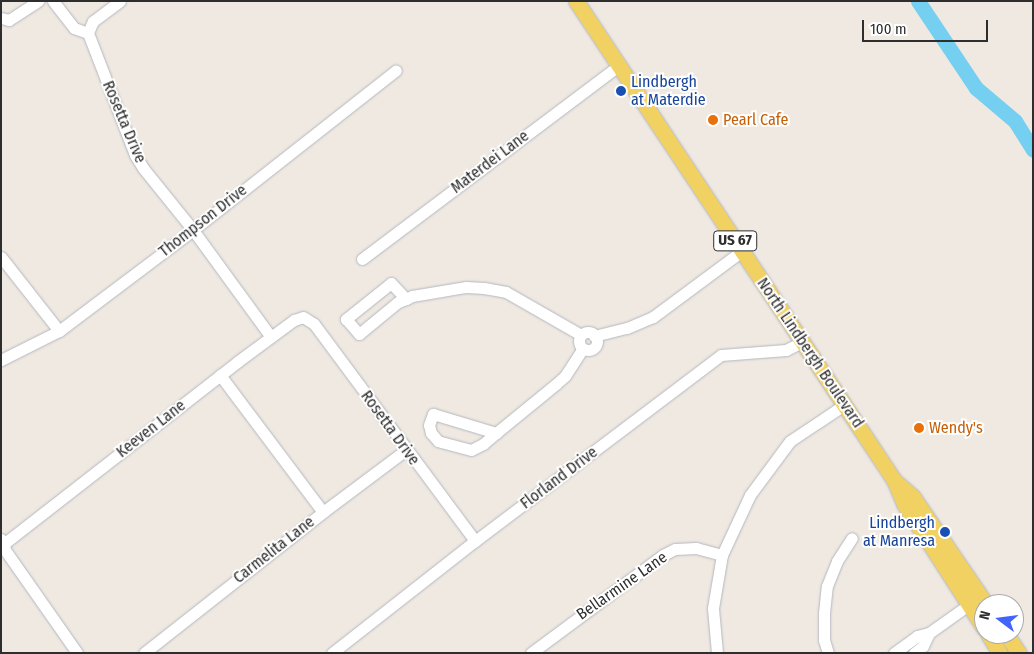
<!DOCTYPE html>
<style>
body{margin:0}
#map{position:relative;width:1034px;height:654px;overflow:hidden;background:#efe9e1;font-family:"Fira Sans Condensed",sans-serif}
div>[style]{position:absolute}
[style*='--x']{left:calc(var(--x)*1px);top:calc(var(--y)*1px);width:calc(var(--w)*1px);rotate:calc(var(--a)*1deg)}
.river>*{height:15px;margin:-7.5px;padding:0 7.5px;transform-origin:7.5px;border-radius:7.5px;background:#75cff0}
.roads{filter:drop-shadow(0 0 1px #b4b7c1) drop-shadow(0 0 1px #b4b7c1)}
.minor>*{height:11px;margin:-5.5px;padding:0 5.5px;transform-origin:5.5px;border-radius:5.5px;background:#fff}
.minor>.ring{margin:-5.5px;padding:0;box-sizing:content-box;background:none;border:11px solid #fff;border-radius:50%}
.major>*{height:15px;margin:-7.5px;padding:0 7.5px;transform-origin:7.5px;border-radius:7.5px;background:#f2d163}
.dots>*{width:14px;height:14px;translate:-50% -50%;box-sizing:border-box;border:2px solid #fff;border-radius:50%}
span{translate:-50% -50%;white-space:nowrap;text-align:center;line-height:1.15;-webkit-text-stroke:4px #fff;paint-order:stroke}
.shield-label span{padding:1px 4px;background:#fff;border:1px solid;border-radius:4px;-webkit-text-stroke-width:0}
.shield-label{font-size:15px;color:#2e2e2e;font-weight:700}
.transit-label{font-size:16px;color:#164399}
.left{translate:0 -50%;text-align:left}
.right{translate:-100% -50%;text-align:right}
.food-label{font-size:16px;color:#c56008}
.street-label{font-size:16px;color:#2e2e2e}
.frame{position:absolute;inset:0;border:2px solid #2e2e2e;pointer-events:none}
.north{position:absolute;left:974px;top:594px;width:50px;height:50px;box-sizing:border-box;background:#fff;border:1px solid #ababab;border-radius:50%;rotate:285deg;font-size:14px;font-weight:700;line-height:20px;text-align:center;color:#2e2e2e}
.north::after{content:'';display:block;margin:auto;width:18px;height:22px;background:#4264fb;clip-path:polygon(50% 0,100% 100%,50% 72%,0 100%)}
.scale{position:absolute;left:862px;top:20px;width:126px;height:22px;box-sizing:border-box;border:2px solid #2e2e2e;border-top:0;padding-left:6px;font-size:15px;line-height:18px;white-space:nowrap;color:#2e2e2e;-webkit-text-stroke:4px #fff;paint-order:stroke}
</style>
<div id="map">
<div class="river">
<i style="--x:918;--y:1;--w:105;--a:56.3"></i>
<i style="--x:976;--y:88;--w:51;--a:40.2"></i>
<i style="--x:1015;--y:121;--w:34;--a:58"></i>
</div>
<div class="roads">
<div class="minor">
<i style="--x:53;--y:1;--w:34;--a:52"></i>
<i style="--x:74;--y:28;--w:15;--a:20"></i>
<i style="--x:120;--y:1;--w:34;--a:143"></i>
<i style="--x:93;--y:21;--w:13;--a:113"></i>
<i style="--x:88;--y:33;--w:131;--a:68.9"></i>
<i style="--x:135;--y:155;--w:15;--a:58"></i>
<i style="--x:143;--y:168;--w:80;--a:51.1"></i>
<i style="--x:193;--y:230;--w:132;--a:53.9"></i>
<i style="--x:1;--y:18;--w:8;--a:14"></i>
<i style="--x:9;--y:20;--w:35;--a:-33"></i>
<i style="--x:1;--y:257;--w:94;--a:51.9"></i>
<i style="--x:362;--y:259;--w:321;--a:-37"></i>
<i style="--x:406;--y:299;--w:22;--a:-133"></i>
<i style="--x:391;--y:283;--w:58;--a:141.3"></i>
<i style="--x:346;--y:319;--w:20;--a:49"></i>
<i style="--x:359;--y:334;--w:50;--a:-39.4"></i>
<i style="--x:398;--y:302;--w:9;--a:-21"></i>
<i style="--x:406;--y:299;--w:7;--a:-27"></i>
<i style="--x:412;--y:296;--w:55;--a:-9.5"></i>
<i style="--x:466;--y:287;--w:18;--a:3"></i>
<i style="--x:484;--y:288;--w:22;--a:10"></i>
<i style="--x:506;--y:292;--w:86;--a:29.8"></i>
<i class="ring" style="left:579px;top:332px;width:7px;height:7px"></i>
<i style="--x:594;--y:336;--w:34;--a:-14"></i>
<i style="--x:627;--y:328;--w:28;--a:-23"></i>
<i style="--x:653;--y:317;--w:111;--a:-36.6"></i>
<i style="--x:1;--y:360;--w:65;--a:-26.6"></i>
<i style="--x:59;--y:331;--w:168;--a:-37"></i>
<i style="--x:193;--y:230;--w:258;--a:-38.2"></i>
<i style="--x:220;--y:375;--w:171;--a:53.1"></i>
<i style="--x:496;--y:433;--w:17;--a:140"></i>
<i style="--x:483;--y:444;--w:13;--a:153"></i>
<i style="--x:471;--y:450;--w:34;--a:-165"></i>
<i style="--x:438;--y:441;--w:11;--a:-131"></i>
<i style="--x:431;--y:433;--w:8;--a:-104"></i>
<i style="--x:429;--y:425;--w:12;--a:-70"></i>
<i style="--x:433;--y:414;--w:66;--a:16.8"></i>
<i style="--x:496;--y:433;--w:77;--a:-39.2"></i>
<i style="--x:556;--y:384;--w:12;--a:-42"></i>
<i style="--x:565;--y:376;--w:33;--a:-57"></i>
<i style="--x:1;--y:539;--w:5;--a:53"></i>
<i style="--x:4;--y:543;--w:7;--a:82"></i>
<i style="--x:5;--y:550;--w:126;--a:55"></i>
<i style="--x:1;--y:546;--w:299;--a:-37.9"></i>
<i style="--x:237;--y:362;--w:71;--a:-36.4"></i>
<i style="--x:294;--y:320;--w:9;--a:-18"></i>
<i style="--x:303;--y:317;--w:13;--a:32"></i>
<i style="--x:314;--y:324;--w:270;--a:53.4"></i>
<i style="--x:144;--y:653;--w:228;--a:-38.2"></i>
<i style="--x:323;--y:512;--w:104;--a:-36.8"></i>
<i style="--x:332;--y:653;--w:182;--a:-38.1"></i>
<i style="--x:475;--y:541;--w:308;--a:-37.1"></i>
<i style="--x:721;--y:355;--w:65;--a:-4.4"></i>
<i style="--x:786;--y:350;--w:18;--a:-27"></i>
<i style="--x:531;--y:653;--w:164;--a:-36.6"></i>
<i style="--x:663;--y:555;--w:13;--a:-27"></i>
<i style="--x:675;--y:549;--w:21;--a:-3"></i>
<i style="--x:696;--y:548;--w:27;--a:15"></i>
<i style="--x:717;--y:653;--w:45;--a:-95.1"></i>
<i style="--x:713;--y:608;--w:54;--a:-80.4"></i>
<i style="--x:722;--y:555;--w:66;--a:-65"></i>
<i style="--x:750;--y:495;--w:67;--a:-53.5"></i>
<i style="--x:790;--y:441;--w:65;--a:-33.7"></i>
<i style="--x:828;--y:653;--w:14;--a:-107"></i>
<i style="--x:824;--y:640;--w:27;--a:-90"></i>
<i style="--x:824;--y:613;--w:27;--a:-84"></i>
<i style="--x:827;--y:586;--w:27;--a:-68"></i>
<i style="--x:837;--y:561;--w:27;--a:-57"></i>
<i style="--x:894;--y:653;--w:29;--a:-36"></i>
<i style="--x:917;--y:636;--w:12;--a:-14"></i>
<i style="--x:929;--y:633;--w:55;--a:-35.4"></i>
<i style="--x:914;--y:653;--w:11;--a:-38"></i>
<i style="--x:923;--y:646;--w:14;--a:-65"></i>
</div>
<div class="major">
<i style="--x:576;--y:1;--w:575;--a:56.42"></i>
<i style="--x:894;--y:480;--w:26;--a:67"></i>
<i style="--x:904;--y:504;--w:148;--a:57.2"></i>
<i style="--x:897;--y:483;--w:21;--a:41"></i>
<i style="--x:913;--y:497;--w:130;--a:55.7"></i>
<i style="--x:988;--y:634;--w:22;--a:58"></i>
<i style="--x:1006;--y:634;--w:23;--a:56"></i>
</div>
</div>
<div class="dots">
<i style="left:621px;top:91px;background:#1a4fb4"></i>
<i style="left:713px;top:120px;background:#e8710a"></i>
<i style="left:919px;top:428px;background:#e8710a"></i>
<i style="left:945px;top:532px;background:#1a4fb4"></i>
</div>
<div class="shield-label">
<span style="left:735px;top:241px">US 67</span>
</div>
<div class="transit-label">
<span class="left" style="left:631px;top:91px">Lindbergh<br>at Materdie</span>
<span class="right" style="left:935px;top:532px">Lindbergh<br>at Manresa</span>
</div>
<div class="food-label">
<span class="left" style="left:723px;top:120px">Pearl Cafe</span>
<span class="left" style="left:929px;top:428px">Wendy's</span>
</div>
<div class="street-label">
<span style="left:124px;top:122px;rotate:67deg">Rosetta Drive</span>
<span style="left:490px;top:162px;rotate:-37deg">Materdei Lane</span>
<span style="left:203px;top:221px;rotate:-38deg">Thompson Drive</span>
<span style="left:810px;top:353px;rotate:56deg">North Lindbergh Boulevard</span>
<span style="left:390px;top:428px;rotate:54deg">Rosetta Drive</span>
<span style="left:151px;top:429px;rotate:-38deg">Keeven Lane</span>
<span style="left:559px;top:478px;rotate:-37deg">Florland Drive</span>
<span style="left:274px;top:550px;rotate:-38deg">Carmelita Lane</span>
<span style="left:622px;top:586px;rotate:-35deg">Bellarmine Lane</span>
</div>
<div class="frame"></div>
<div class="north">N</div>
<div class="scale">100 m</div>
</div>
